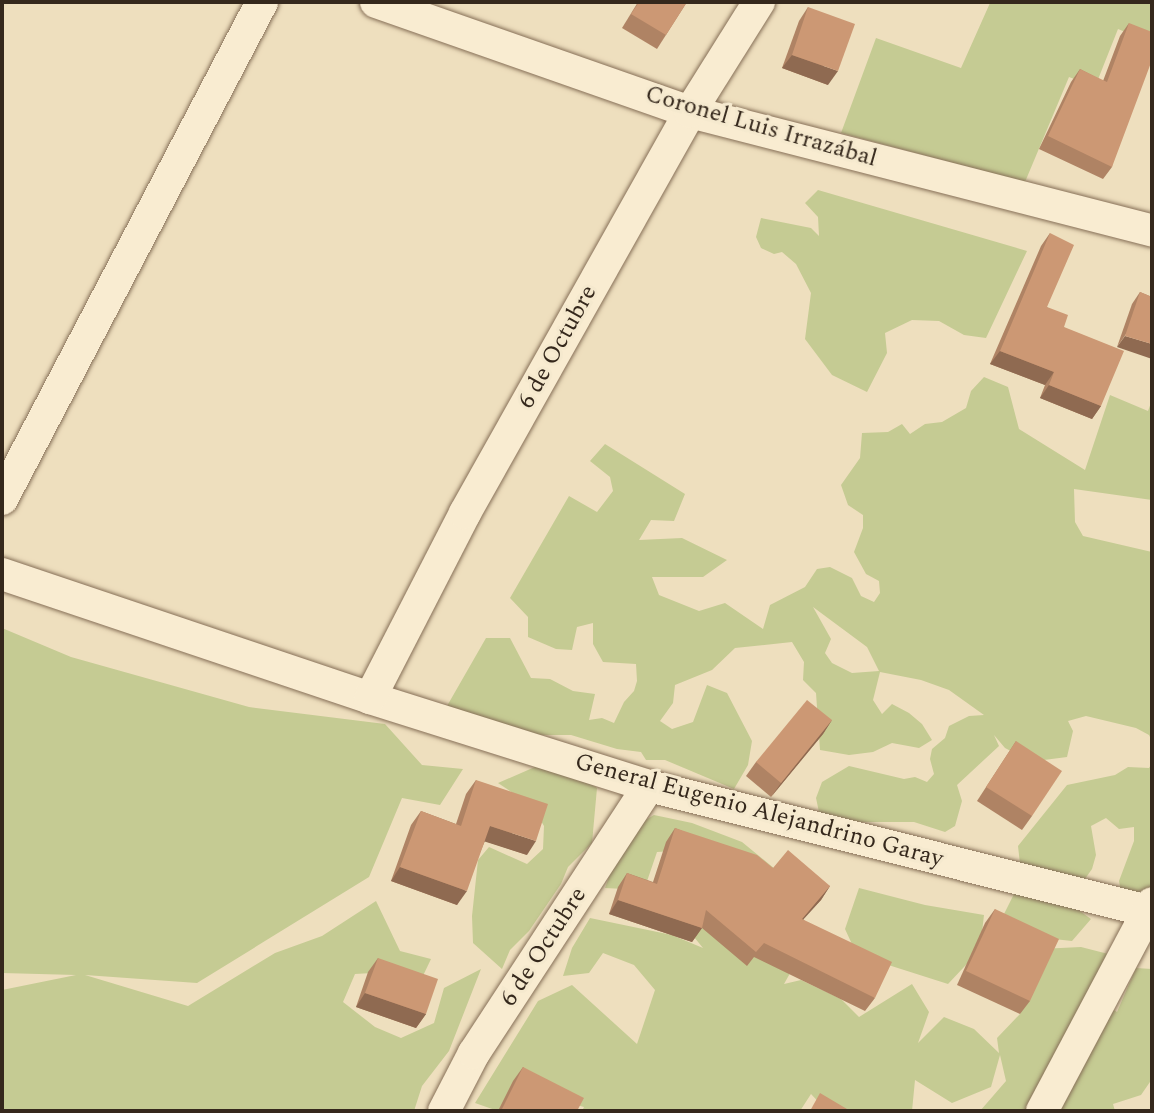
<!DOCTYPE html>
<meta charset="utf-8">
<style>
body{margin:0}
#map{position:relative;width:1154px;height:1113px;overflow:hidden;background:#eedfbe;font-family:Spectral,serif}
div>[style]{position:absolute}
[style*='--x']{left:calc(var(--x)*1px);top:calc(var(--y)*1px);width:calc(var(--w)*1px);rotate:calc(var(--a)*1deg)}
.green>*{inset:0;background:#c5cb93}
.roads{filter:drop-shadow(0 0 2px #866f57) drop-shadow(0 0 2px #866f57)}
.street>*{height:32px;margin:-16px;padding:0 16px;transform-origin:16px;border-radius:16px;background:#f9ecd1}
.wall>*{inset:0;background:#af8364}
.shaded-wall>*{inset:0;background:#8f6a51}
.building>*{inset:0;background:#cc9874}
span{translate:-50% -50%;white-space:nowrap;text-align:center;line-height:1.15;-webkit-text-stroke:6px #f5e9ce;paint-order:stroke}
.street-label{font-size:24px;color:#35281c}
.frame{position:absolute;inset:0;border:4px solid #35281c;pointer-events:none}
</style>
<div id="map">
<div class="green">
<i style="clip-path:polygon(987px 2px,1152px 2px,1152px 43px,1118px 29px,1095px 87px,1069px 77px,1025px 182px,841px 133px,876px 38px,961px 68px,990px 3px)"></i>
<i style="clip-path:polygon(818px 190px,1027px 251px,986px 338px,964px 335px,939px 321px,912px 320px,885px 333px,887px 353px,867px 392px,832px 375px,805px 339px,811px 293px,796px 264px,782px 252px,774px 254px,761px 248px,756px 237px,761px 218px,811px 228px,819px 236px,818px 217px,805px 203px)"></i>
<i style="clip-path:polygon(evenodd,984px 377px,1008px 387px,1019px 429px,1085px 470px,1110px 395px,1148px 411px,1152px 400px,1152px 500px,1074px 489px,1075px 522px,1083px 536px,1152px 552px,1152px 741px,1149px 735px,1136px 728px,1086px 716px,1068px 721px,1073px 731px,1067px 757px,1044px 760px,1024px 758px,1005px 748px,994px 735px,999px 746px,957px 785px,962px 801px,955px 826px,945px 832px,914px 822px,833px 822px,819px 812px,816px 798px,822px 782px,849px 766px,904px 779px,915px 777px,927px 782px,934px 774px,930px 759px,932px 749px,945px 738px,949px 726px,969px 716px,984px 715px,949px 690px,921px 680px,880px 672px,873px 700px,882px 714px,892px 704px,909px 713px,922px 724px,932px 740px,919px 748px,892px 743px,873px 752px,849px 755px,820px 750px,816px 693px,803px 680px,804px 662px,792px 642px,735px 648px,712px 670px,675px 685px,673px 703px,660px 721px,672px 729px,693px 722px,707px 685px,727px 693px,752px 741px,748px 765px,734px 789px,665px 760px,646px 760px,641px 752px,617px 749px,571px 735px,535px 735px,447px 706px,486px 638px,510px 638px,531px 678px,550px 679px,573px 691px,595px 694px,589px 720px,602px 718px,614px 723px,624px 702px,634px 691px,637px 681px,636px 664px,603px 662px,593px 644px,593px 623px,577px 627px,572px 650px,556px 649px,528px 637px,528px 617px,510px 598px,569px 496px,597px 512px,613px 491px,610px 477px,590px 461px,605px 444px,685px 494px,674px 521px,651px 520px,639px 540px,682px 538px,727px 560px,703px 577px,652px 577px,659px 595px,699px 611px,725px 603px,763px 629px,770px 605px,805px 587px,817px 569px,830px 567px,852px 578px,861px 596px,874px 602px,880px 593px,879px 581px,866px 574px,854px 552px,863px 528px,863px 515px,848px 505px,841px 485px,860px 458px,862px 433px,888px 432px,902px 424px,910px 434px,925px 424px,942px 422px,966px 408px,971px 391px,984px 377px,813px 607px,867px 647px,879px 671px,852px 673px,832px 663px,825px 653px,831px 639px,813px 607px)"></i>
<i style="clip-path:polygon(2px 628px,71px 657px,249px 707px,385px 724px,422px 765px,463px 769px,440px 805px,402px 798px,369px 877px,197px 983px,85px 975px,188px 1006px,275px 953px,322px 936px,376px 901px,400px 951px,431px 959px,421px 980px,389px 972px,355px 974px,343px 1002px,375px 1027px,401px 1038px,434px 1023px,444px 988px,481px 969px,449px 1051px,422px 1086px,414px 1111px,2px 1111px,2px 990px,76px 975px,2px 973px)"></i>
<i style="clip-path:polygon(544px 763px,573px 772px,597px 788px,592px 843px,568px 867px,561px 884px,529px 931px,510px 950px,502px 969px,473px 943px,472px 916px,478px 860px,489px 847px,527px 864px,543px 849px,544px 826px,532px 806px,498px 783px)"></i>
<i style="clip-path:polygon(1152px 763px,1152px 898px,1122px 899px,1119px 881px,1134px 841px,1134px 827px,1119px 829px,1106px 818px,1091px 826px,1096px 855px,1092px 869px,1080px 886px,1056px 894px,1091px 919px,1072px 941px,1027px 936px,1003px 916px,1015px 892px,1020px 864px,1018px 846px,1067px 785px,1115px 775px,1128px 767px,1149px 768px)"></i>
<i style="clip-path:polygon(654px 815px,692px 823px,742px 842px,775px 869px,735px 879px,690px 850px,657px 852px,644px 890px,605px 888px,625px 832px)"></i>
<i style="clip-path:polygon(859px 888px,925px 905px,984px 915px,980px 950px,948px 984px,857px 955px,845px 929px)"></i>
<i style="clip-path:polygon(590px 918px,672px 935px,703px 948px,694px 937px,702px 928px,759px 951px,803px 950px,784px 984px,801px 980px,841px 999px,859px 1017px,912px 984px,929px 1012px,918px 1043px,944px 1017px,974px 1029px,999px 1053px,997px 1038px,1020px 1014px,1040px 949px,1081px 947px,1116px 956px,1100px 1000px,1117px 1012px,1136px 968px,1152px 969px,1152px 1079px,1141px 1095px,1113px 1104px,1115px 1111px,980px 1111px,1006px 1081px,1000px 1055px,991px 1087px,952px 1103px,915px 1080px,912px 1111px,827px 1111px,811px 1094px,800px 1111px,582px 1111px,584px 1107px,544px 1096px,498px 1111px,475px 1103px,538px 1001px,572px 985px,637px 1044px,655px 990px,634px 965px,603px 953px,589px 973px,563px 976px,572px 948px)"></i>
</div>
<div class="roads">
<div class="street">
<i style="--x:376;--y:2;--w:333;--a:19.3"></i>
<i style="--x:690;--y:112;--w:477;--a:14.4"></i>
<i style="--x:2;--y:499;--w:561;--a:-62.38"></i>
<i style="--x:2;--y:574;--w:388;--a:18.6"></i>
<i style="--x:370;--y:698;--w:293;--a:17.5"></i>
<i style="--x:649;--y:786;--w:519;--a:14.06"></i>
<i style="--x:370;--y:698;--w:208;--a:-62.8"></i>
<i style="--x:465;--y:513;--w:460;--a:-60.7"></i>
<i style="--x:690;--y:112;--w:130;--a:-57.9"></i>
<i style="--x:444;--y:1111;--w:65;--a:-62.7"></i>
<i style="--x:474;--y:1053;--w:319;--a:-56.8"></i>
<i style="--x:1042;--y:1111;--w:235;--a:-62.1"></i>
</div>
</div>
<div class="wall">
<i style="clip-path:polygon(638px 2px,687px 2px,657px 49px,622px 28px)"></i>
<i style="clip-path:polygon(808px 7px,828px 85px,782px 68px,799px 21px)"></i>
<i style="clip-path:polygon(1129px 23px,1112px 167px,1103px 179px,1039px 149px,1071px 82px,1080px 69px,1103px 81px,1120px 36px)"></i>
<i style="clip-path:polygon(1050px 233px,1047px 307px,1064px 327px,1101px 406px,1092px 419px,1040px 398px,1045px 385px,990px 364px,1041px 246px)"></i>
<i style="clip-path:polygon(1140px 292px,1152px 297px,1117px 347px,1132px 304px)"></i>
<i style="clip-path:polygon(832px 720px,823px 734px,771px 797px,746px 776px,756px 762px)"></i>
<i style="clip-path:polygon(1016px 741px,1032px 816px,1022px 830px,977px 801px)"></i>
<i style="clip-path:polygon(476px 780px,527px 855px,485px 841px,457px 905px,391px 881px,411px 825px,421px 811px,456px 824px,466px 794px)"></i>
<i style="clip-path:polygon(675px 828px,773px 868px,830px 886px,821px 900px,803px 919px,875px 998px,865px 1011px,754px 957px,747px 966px,702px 928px,692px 942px,609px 914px,618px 887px,627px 873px,653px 882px,666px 842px)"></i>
<i style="clip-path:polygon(995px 909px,1030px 1001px,1020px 1014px,957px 985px,985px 923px)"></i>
<i style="clip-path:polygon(378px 958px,426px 1014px,416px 1028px,356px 1007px,368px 972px)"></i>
<i style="clip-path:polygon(523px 1067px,577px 1111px,498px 1111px,513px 1081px)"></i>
</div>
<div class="shaded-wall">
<i style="clip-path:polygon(792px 55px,838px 71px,828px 85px,782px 68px)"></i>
<i style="clip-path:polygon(1125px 336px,1152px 344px,1152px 359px,1117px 347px)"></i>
<i style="clip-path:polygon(1000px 351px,1054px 372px,1045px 385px,990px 364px)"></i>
<i style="clip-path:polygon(1049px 385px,1101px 406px,1092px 419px,1040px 398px)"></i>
<i style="clip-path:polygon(832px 720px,823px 734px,771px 797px,781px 783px)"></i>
<i style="clip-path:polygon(490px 826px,536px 841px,527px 855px,480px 840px)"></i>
<i style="clip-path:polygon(400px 867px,467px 891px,457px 905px,391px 881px)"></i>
<i style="clip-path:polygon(830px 886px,821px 900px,792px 932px,802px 919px)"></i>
<i style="clip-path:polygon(618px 900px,702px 928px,692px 942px,609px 914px)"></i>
<i style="clip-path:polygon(365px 993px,426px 1014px,416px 1028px,356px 1007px)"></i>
</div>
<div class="building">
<i style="clip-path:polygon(639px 2px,687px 2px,666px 35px,631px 14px)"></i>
<i style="clip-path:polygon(808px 7px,855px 24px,838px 71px,792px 55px)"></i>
<i style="clip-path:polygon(1129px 23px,1152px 32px,1152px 60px,1112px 167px,1048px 136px,1080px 69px,1107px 82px)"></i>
<i style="clip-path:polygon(1050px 233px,1074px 245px,1047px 307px,1068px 315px,1064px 327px,1124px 351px,1101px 406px,1049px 385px,1054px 372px,1000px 351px)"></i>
<i style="clip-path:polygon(1140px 292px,1152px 297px,1152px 344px,1125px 336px)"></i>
<i style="clip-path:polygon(807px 700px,832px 720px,781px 783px,756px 762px)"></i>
<i style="clip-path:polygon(1016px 741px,1062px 771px,1032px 816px,986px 787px)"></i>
<i style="clip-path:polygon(476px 780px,548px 804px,536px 841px,490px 826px,467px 891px,400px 867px,421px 811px,461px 826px)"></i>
<i style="clip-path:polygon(675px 828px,757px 855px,773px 868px,788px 850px,830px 886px,802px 919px,892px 962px,875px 998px,764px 943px,756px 952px,706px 910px,702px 928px,618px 900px,627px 873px,657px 884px)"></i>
<i style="clip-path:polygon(995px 909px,1059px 939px,1030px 1001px,966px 971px)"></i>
<i style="clip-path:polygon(378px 958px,438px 979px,426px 1014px,365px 993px)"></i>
<i style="clip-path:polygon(523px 1067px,584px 1098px,577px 1111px,501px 1111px)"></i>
<i style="clip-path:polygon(820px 1093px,847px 1109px,845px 1111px,810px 1111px)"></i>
</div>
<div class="street-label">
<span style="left:761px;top:127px;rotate:16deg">Coronel Luis Irrazábal</span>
<span style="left:558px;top:347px;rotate:-61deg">6 de Octubre</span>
<span style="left:759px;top:811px;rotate:15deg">General Eugenio Alejandrino Garay</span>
<span style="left:544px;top:947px;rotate:-57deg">6 de Octubre</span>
</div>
<div class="frame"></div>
</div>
